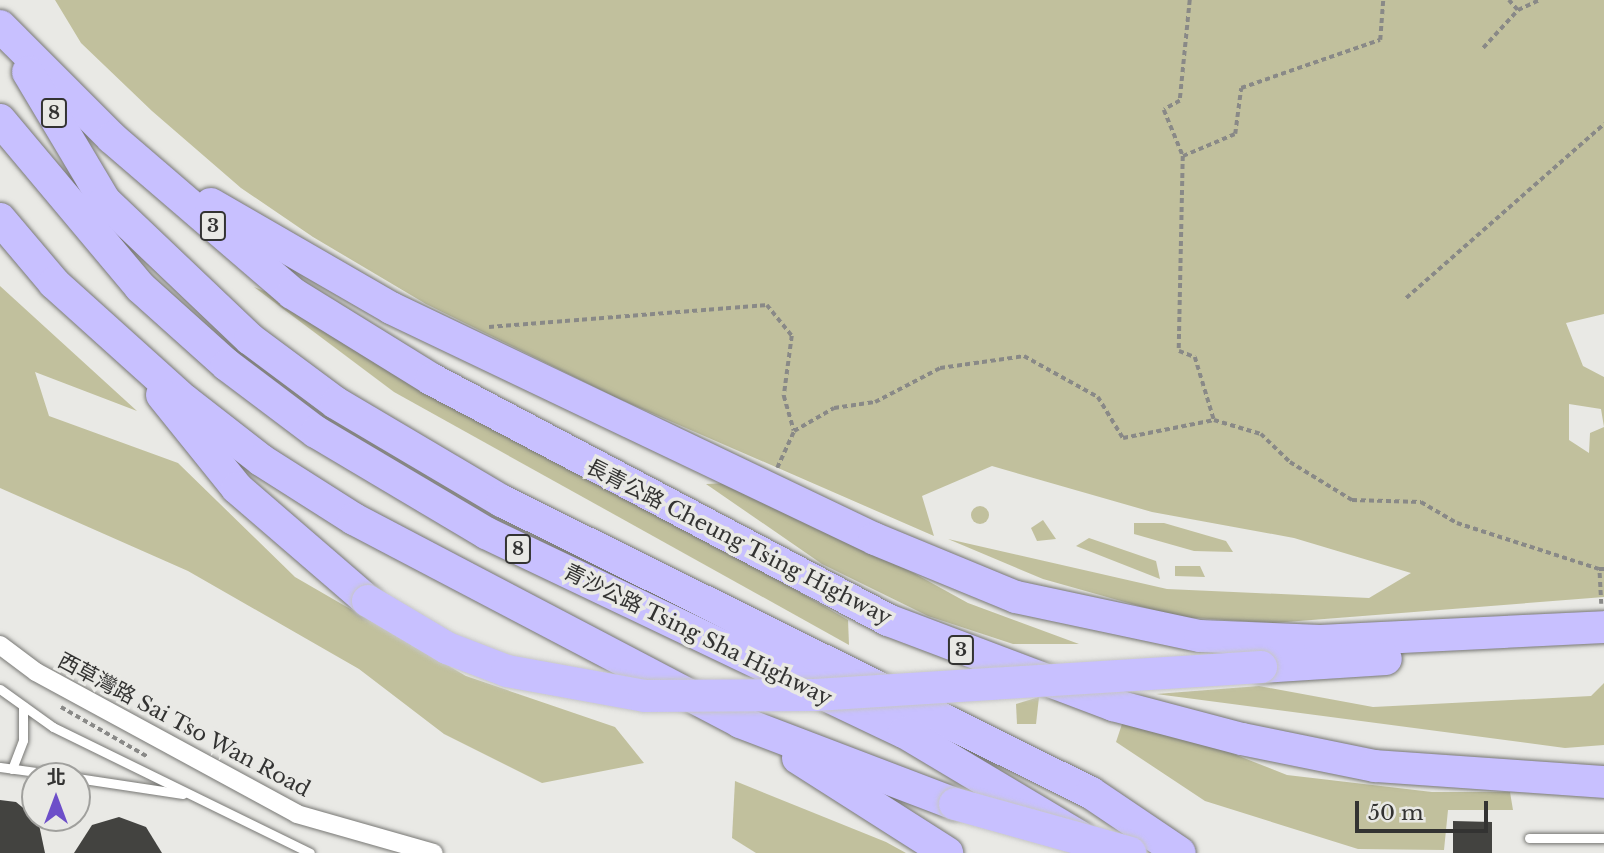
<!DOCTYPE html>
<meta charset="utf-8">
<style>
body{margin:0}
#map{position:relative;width:1604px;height:853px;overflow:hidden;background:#e9e9e5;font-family:"Libre Baskerville","Noto Sans TC",serif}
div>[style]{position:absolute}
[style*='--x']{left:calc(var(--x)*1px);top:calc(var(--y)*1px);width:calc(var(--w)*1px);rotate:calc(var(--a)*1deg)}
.green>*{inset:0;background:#c1c09d}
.round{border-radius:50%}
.building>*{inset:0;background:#434340}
.path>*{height:3.5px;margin-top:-1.75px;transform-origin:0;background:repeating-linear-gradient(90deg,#898987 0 5px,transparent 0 8.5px)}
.roads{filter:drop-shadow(0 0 2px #777774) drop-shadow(0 0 2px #777774)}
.service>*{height:9px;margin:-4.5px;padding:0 4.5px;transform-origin:4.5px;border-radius:4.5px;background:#fff}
.minor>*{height:18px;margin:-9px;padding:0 9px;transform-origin:9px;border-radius:9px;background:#fff}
.motorway>*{height:32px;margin:-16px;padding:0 16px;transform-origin:16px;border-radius:16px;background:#c8c0ff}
.bridges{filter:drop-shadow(0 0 2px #c6c6c6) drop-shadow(0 0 2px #c6c6c6)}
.motorway-bridge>*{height:32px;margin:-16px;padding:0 16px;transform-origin:16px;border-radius:16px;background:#c8c0ff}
span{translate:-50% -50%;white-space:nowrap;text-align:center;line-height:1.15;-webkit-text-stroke:7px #e9e9e5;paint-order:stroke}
.shield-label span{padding:2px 5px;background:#e9e9e5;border:2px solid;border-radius:5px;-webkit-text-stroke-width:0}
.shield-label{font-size:19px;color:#333332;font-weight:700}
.street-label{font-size:21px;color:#333332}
.north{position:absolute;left:21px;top:762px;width:70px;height:70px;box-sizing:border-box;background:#e9e9e5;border:2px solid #a0a09d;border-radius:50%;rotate:0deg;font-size:19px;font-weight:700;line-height:28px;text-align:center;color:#333332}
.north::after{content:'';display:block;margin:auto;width:24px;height:32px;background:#6d4fc9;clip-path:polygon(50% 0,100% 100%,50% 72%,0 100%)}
.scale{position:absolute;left:1355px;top:801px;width:133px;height:32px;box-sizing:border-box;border:4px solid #333332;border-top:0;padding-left:9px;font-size:21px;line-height:24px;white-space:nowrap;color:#333332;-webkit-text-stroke:5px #e9e9e5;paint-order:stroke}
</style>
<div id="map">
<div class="green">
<i style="clip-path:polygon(evenodd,55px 0,1604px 0,1604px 314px,1566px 323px,1583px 366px,1604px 377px,1604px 597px,1273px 623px,1178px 617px,1043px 579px,948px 539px,1167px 589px,1369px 598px,1411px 573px,1294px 538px,1152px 512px,992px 466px,922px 496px,934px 536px,617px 398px,426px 304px,313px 237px,241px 188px,152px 111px,81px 43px,55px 0,1569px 404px,1601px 409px,1604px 427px,1590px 433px,1589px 453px,1569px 440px,1569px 404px)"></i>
<i style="clip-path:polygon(0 286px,137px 411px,35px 372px,49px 416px,178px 463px,295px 577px,466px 676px,615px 727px,644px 763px,542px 783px,444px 734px,359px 669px,188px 571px,0 488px)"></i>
<i style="clip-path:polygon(254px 287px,300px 305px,848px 620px,849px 645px,394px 392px)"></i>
<i style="clip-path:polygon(729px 483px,850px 538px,968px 603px,1079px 644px,1013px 644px,928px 616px,822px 564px,706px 484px)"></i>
<i class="round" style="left:971px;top:506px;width:18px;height:18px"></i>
<i style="clip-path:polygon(1043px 520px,1056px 539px,1037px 541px,1031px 528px)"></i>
<i style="clip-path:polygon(1134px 523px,1164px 523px,1226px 541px,1233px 552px,1194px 551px,1134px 534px)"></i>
<i style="clip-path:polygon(1089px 538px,1156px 561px,1160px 579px,1076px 546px)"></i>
<i style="clip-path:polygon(1175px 566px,1200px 566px,1205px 577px,1175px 576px)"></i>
<i style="clip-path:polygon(1604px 683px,1604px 745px,1565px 748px,1156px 694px,1259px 686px,1373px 707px,1591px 696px)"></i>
<i style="clip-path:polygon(1039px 697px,1036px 724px,1017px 724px,1016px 704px)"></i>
<i style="clip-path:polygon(1122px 724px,1188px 736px,1287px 775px,1432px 792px,1510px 792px,1513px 810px,1448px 810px,1444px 850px,1358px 849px,1205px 801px,1116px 742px)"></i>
<i style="clip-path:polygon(735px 781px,886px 842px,906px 853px,756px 853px,732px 838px)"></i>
</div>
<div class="building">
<i style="clip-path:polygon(0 800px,16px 802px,38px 820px,45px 853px,0 853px)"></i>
<i style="clip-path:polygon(119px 817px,146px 827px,162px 853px,74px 853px,92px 825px)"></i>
<i style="clip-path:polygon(1453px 821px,1492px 822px,1492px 853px,1453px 853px)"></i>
</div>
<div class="path">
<i style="--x:1190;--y:0;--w:101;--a:95.7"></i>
<i style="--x:1180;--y:101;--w:18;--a:151"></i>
<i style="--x:1164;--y:110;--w:50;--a:67.6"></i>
<i style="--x:1183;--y:156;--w:195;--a:91.2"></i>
<i style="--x:1179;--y:351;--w:17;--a:21"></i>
<i style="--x:1195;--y:357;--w:66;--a:73.2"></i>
<i style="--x:1509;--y:0;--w:13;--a:48"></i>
<i style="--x:1483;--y:48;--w:52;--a:-47.4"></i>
<i style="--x:1518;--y:10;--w:23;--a:-25"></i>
<i style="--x:1183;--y:156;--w:56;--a:-22.9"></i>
<i style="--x:1235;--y:134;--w:46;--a:-82.6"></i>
<i style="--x:1241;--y:88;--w:147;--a:-19.1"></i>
<i style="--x:1380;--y:40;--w:40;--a:-85.7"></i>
<i style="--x:1406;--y:298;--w:264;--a:-41.3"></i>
<i style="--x:489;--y:327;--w:279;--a:-4.5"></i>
<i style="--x:767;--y:305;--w:40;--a:51"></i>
<i style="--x:792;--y:336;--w:61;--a:97.6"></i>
<i style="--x:784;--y:396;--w:36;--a:74"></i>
<i style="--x:777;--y:468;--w:41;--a:-65.3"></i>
<i style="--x:794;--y:431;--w:46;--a:-29.9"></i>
<i style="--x:834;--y:408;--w:41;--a:-8.3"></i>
<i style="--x:875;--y:402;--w:73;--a:-27.6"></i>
<i style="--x:940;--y:368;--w:85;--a:-8.1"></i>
<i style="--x:1024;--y:356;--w:85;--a:29"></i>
<i style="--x:1098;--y:397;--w:48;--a:58.6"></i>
<i style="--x:1123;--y:438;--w:93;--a:-11.2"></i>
<i style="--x:1214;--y:420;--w:49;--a:16.6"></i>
<i style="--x:1261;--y:434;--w:40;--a:44"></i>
<i style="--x:1290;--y:462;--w:73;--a:31.5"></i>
<i style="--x:1352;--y:500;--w:69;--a:1.7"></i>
<i style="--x:1421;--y:502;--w:42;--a:30.3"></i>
<i style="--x:1457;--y:523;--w:149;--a:17.9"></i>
<i style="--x:1601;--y:604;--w:35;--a:-93"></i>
<i style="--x:1599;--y:569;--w:5;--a:0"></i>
<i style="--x:61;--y:707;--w:100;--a:29.9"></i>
</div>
<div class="roads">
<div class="service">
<i style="--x:0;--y:689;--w:65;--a:35.6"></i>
<i style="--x:53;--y:727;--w:286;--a:26.1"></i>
<i style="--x:0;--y:767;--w:67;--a:7.8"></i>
<i style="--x:12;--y:769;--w:31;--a:-69"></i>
<i style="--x:23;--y:740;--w:34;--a:-90"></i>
<i style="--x:77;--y:778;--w:107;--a:8.6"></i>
<i style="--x:1529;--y:838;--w:75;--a:0"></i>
</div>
<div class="minor">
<i style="--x:0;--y:645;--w:45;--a:36.9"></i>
<i style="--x:36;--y:672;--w:297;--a:28.5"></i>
<i style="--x:297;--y:814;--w:142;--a:15.9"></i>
</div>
<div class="motorway">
<i style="--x:0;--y:26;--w:158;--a:45"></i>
<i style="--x:112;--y:138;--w:238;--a:40.7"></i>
<i style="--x:292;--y:293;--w:163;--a:31.7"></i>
<i style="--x:431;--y:379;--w:517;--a:27.81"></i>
<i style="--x:888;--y:620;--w:241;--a:20.7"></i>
<i style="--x:1113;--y:705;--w:133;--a:14.8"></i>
<i style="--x:1242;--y:739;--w:136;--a:11.5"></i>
<i style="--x:1375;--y:766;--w:230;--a:4"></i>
<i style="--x:28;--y:72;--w:150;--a:59.2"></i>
<i style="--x:105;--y:201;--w:200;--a:43.6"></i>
<i style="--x:250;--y:339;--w:107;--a:36.7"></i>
<i style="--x:336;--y:403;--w:193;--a:30.6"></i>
<i style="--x:502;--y:501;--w:657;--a:26.37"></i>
<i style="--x:1091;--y:793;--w:107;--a:34"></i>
<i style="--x:0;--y:120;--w:218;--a:50"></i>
<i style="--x:140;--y:287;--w:117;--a:41.9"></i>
<i style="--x:227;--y:365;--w:111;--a:37"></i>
<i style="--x:316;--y:432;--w:198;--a:30.7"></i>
<i style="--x:486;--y:533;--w:463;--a:25.5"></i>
<i style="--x:904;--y:732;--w:205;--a:30.8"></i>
<i style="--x:211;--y:204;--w:208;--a:30"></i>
<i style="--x:391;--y:308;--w:536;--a:25.51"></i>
<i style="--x:875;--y:539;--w:152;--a:22.4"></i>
<i style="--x:1016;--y:597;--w:188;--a:12"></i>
<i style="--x:1200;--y:636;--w:120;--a:2.4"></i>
<i style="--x:1320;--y:641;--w:284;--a:-2.8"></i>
<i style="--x:0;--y:219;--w:84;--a:49.8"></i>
<i style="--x:54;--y:283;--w:175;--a:42"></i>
<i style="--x:184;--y:400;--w:98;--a:37.9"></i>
<i style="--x:261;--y:460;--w:110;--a:32.4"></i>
<i style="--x:354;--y:519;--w:436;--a:27.7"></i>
<i style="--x:740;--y:722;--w:230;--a:20.9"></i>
<i style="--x:162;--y:395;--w:119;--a:51.1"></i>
<i style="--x:237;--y:488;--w:173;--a:40.8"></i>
<i style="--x:1261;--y:667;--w:125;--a:-3.7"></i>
<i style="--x:798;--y:758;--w:177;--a:32.5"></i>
</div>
</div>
<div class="bridges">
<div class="motorway-bridge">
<i style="--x:368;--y:601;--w:92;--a:30.7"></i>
<i style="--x:447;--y:648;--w:64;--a:21"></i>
<i style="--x:507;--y:671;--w:139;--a:10.3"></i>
<i style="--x:644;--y:696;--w:171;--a:-0.3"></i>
<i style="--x:815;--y:695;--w:447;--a:-3.6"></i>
<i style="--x:955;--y:804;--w:182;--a:15.6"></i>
</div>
</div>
<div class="shield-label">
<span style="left:54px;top:113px">8</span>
<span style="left:213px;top:226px">3</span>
<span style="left:518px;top:549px">8</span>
<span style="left:961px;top:650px">3</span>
</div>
<div class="street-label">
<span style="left:739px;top:542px;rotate:27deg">長青公路 Cheung Tsing Highway</span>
<span style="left:698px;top:635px;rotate:26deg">青沙公路 Tsing Sha Highway</span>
<span style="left:184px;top:725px;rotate:28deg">西草灣路 Sai Tso Wan Road</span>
</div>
<div class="north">北</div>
<div class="scale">50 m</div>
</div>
